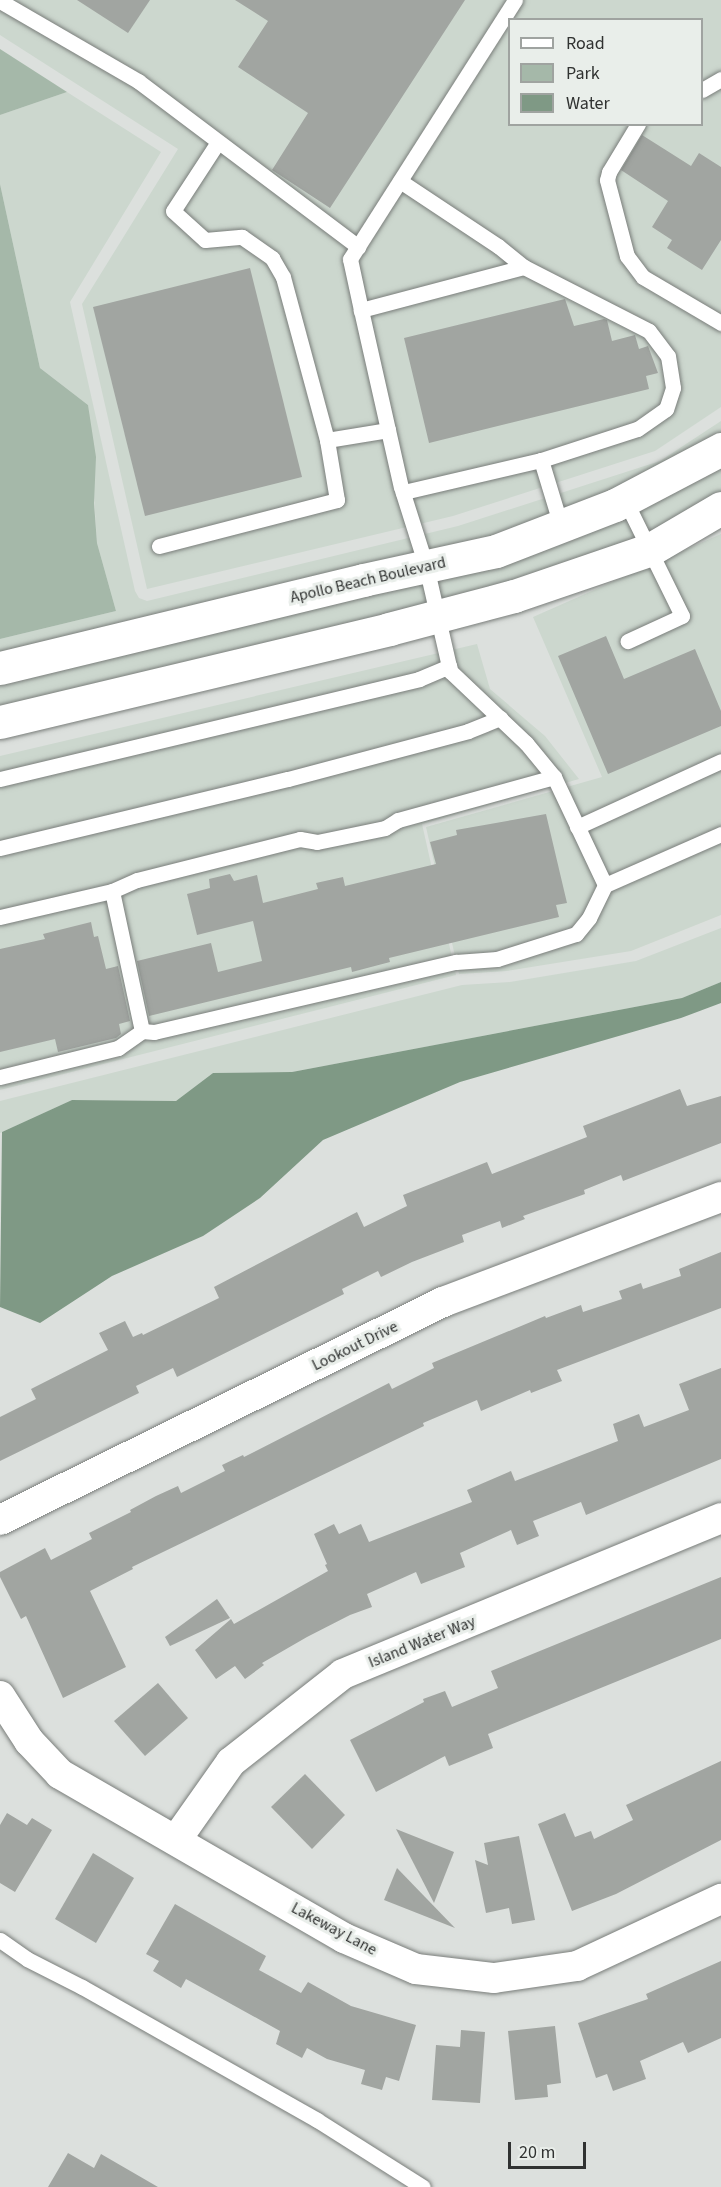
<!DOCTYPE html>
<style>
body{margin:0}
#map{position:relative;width:721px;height:2187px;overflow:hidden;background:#dce0dd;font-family:"Source Sans 3",sans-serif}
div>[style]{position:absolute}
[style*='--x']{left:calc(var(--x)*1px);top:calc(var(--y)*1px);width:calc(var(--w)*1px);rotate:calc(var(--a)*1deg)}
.built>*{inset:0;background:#ccd7ce}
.green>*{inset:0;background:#a5b8a9}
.water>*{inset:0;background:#7f9985}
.building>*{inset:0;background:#a1a5a1}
.roads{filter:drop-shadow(0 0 2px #797d7a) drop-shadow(0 0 2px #797d7a)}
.service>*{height:15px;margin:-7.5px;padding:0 7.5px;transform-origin:7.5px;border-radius:7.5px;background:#fff}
.minor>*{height:30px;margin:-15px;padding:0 15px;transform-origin:15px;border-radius:15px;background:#fff}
.secondary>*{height:33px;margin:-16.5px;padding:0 16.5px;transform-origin:16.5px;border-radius:16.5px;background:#fff}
span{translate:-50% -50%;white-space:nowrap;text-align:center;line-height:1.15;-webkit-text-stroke:6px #e9eeea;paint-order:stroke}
.street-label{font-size:16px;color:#303231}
.legend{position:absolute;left:508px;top:18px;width:195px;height:108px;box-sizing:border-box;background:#e9eeea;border:2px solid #9fa3a0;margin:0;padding:8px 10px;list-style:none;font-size:18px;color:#303231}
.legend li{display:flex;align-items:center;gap:12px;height:30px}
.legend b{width:30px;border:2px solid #9fa3a0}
.scale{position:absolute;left:508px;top:2142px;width:78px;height:27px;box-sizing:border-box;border:3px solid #303231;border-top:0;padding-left:8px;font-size:18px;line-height:21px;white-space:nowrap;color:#303231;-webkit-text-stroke:4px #e9eeea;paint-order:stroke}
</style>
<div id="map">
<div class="built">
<i style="clip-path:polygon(evenodd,0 0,721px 0,721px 407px,655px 451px,453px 516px,147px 589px,82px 304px,178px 149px,0 35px,0 0,510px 20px,702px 20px,702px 124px,510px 124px,510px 20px)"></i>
<i style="clip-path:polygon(67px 92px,161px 152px,70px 302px,135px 591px,139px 598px,147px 601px,458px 526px,660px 461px,721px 421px,721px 433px,608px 493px,491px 538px,0 653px,0 639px,116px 611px,97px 543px,88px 405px,40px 368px,0 184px,0 115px)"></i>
<i style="clip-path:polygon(721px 464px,721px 492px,644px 537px,509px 584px,0 708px,0 681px,367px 593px)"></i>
<i style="clip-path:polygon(721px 534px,721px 915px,631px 951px,507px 971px,459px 974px,426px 827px,602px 777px,533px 617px)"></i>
<i style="clip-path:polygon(477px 644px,490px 689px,545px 736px,579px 779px,422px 824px,456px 975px,0 1090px,0 756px)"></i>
<i style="clip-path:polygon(721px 928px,721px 982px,682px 998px,292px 1072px,213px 1073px,176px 1101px,72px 1100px,0 1133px,0 1101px,462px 985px,510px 982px,636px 961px)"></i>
</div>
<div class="green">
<i style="clip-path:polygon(0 49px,67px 92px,0 115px)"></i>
<i style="clip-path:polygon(0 184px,40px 368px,88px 405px,96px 457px,94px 503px,97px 543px,116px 611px,0 639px)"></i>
</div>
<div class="water">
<i style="clip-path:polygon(721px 982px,721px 1003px,681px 1018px,460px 1082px,323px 1140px,260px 1198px,203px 1236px,112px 1276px,40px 1323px,0 1307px,2px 1132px,72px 1100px,176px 1101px,213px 1073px,292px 1072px,682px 998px)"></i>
</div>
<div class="building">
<i style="clip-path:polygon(77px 0,150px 0,128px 33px)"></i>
<i style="clip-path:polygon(235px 0,465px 0,330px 208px,272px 170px,308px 113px,238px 67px,268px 21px)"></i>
<i style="clip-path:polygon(642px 135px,691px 166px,699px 153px,721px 167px,721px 240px,702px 270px,667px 248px,672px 240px,652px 227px,668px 201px,621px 170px)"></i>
<i style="clip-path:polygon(250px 268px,302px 477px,145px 516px,93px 307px)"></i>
<i style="clip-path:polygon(565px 299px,574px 326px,604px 319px,607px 320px,612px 341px,635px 335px,639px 349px,648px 346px,658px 373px,646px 376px,649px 389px,429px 443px,404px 338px)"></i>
<i style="clip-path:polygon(606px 636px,624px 679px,695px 649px,721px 711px,721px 726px,608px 774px,558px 656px)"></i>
<i style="clip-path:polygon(546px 814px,567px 903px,556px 905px,559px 917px,389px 958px,390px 962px,352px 972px,351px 967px,149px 1016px,137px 961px,211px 943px,218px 972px,262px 961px,253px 921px,197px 935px,187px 894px,210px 888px,209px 879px,230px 874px,234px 881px,257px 875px,263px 903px,318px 889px,316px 883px,343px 877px,345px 886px,436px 864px,430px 842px,457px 835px,456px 830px)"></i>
<i style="clip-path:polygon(91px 922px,94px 937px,98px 936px,106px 969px,118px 966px,130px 1021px,119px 1024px,121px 1034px,116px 1038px,58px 1052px,55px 1039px,0 1052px,0 949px,45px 939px,43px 934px)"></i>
<i style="clip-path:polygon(680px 1089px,687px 1106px,721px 1096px,721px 1143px,623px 1181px,621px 1175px,584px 1190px,585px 1194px,523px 1216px,525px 1219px,502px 1228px,500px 1221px,462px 1235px,464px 1242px,412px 1262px,381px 1277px,378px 1271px,342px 1289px,344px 1294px,177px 1377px,173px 1368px,136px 1386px,139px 1393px,0 1461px,0 1417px,36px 1399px,31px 1389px,108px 1350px,99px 1333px,125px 1321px,133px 1337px,142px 1333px,143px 1335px,219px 1298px,214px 1287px,357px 1212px,364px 1227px,407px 1206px,403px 1195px,487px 1162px,492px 1174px,587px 1137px,583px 1126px)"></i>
<i style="clip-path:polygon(721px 1252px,721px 1308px,557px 1370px,562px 1381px,531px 1393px,530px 1390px,481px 1411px,477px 1400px,423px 1423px,424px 1426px,132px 1567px,133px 1569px,90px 1591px,126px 1667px,63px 1698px,26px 1616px,21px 1619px,0 1577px,0 1572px,45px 1548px,51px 1560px,92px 1539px,89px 1533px,131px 1512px,130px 1510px,156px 1496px,178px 1486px,181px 1493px,225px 1471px,222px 1465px,243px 1455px,244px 1457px,389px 1383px,392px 1389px,434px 1368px,432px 1363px,545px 1316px,546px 1318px,581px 1305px,583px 1312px,622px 1299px,619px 1291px,641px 1283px,643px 1289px,681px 1276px,679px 1269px)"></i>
<i style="clip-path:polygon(721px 1368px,721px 1459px,586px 1515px,581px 1502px,533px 1521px,539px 1536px,517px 1545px,511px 1530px,460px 1553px,465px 1567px,421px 1584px,416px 1572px,367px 1594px,372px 1607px,350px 1615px,307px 1637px,262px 1663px,264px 1665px,245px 1679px,235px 1666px,216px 1679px,195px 1650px,231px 1619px,234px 1624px,328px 1571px,325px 1565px,327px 1564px,314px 1534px,334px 1524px,339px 1534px,361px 1524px,369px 1542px,472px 1502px,467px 1490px,511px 1471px,515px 1481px,618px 1441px,613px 1424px,639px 1414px,644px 1427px,689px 1410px,679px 1384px)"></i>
<i style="clip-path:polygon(721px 1577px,721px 1639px,488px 1734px,493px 1748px,449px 1766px,445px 1756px,376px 1792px,350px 1740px,424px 1702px,423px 1699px,445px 1691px,452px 1707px,498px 1688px,491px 1671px)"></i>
<i style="clip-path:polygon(217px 1599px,230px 1618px,170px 1646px,165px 1637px)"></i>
<i style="clip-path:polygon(158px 1683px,188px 1718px,145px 1756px,114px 1721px)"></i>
<i style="clip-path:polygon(721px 1761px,721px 1840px,616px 1894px,572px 1911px,538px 1824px,565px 1813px,575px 1837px,591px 1831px,594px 1839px,633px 1820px,626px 1805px)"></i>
<i style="clip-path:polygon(305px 1774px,345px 1815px,312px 1849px,271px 1807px)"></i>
<i style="clip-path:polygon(7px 1813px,27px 1825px,32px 1818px,52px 1830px,15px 1892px,0 1883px,0 1825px)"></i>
<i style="clip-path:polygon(396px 1829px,454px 1852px,434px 1903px)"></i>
<i style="clip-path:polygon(519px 1836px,535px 1920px,512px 1924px,509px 1908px,486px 1913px,475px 1860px,488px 1865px,484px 1843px)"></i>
<i style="clip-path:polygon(93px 1853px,134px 1878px,96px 1943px,55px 1919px)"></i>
<i style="clip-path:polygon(397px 1868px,455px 1928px,384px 1900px)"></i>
<i style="clip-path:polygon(175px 1904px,266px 1956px,259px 1970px,301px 1993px,308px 1982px,351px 2006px,416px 2025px,399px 2081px,386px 2077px,382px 2090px,361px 2084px,365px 2070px,327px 2059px,307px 2048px,302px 2058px,276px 2044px,280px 2031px,186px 1979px,181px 1988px,153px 1971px,159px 1961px,146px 1954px)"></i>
<i style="clip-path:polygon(721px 1961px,721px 2038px,688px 2053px,683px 2042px,640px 2061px,646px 2079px,613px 2091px,607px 2074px,596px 2078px,578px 2023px,648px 1999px,646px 1994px)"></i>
<i style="clip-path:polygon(555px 2026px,561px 2083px,547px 2085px,548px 2097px,515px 2100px,508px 2031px)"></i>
<i style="clip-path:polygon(461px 2030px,485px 2032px,480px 2103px,432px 2100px,436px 2045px,460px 2047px)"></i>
<i style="clip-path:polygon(68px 2153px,94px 2168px,101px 2154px,158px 2187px,48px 2187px)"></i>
</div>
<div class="roads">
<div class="service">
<i style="--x:0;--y:1;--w:160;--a:30.1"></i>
<i style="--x:138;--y:81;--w:276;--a:37"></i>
<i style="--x:702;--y:90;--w:22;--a:-30"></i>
<i style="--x:638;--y:124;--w:56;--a:121.1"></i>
<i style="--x:609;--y:172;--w:8;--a:104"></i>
<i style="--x:607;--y:180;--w:79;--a:75.3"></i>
<i style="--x:627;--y:256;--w:26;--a:53"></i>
<i style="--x:643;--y:277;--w:91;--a:30.5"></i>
<i style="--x:218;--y:142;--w:82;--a:123.1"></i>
<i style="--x:173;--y:211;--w:43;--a:42.2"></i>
<i style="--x:205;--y:240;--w:37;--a:-5"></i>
<i style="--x:242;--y:237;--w:37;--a:35"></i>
<i style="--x:272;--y:258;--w:22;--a:60"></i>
<i style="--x:283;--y:277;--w:169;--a:74.9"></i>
<i style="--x:400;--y:181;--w:118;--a:33.6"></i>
<i style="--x:498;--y:246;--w:33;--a:39"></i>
<i style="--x:524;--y:267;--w:140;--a:27.1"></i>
<i style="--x:649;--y:331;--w:31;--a:53"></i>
<i style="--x:668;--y:356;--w:32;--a:81"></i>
<i style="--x:673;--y:388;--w:22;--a:108"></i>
<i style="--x:666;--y:409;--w:35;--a:145"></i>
<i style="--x:637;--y:429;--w:101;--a:162.1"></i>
<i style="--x:541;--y:460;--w:142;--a:166.9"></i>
<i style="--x:524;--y:267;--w:169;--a:165.2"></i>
<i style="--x:361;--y:310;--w:181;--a:77.3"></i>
<i style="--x:401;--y:487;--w:83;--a:72.4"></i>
<i style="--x:426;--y:566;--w:108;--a:77.1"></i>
<i style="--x:450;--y:671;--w:105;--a:43.5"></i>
<i style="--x:526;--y:743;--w:44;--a:50.5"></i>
<i style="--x:554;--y:777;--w:119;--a:64.7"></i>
<i style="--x:361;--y:310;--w:52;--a:-102.2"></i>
<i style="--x:350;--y:259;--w:307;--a:-57.5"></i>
<i style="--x:541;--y:460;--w:69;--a:73.1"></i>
<i style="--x:625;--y:500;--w:129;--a:63.8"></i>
<i style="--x:682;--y:616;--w:60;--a:155.2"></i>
<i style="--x:159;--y:546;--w:184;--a:-14.5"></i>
<i style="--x:337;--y:500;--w:61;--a:-99.5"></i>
<i style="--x:327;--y:440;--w:62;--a:-9.3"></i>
<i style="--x:0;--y:779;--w:431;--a:-13.4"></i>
<i style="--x:419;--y:679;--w:33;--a:-23"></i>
<i style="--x:577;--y:827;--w:158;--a:-24.6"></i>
<i style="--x:0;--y:848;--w:296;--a:-13.5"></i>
<i style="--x:288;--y:779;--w:186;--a:-14.9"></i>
<i style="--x:468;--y:731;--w:35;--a:-22"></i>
<i style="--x:112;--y:891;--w:143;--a:77.9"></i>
<i style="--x:142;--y:1031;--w:12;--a:5"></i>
<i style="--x:154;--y:1032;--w:310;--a:-13.1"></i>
<i style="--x:456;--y:962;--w:41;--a:-4.2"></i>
<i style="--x:497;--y:959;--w:83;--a:-17.6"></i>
<i style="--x:576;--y:934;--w:21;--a:-51"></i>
<i style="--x:589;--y:918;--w:37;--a:-64"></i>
<i style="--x:605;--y:885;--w:127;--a:-23.7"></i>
<i style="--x:0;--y:917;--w:115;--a:-13.1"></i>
<i style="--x:112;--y:891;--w:27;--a:-24"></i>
<i style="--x:137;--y:880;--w:168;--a:-14.1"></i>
<i style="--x:300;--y:839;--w:17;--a:10"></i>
<i style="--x:317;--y:842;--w:69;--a:-11.6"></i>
<i style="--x:385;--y:828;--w:15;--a:-32"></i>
<i style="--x:398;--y:820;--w:162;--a:-15.4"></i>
<i style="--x:0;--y:1077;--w:122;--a:-13.8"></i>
<i style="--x:118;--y:1048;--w:29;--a:-35"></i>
<i style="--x:0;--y:1940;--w:33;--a:35"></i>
<i style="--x:27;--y:1959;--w:62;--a:27"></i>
<i style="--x:82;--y:1987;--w:270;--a:29.5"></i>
<i style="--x:317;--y:2120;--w:125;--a:32.3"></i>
</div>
<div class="minor">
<i style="--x:0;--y:1520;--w:494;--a:-26.2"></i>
<i style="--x:443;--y:1302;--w:297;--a:-20.7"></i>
<i style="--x:0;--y:1696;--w:54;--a:57.2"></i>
<i style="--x:29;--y:1741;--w:45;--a:46.8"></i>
<i style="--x:60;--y:1774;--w:328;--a:30"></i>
<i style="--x:344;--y:1938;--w:78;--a:23.3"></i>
<i style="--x:416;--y:1969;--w:79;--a:6.6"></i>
<i style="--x:494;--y:1978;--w:84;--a:-8.2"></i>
<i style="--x:577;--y:1966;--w:159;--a:-25"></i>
<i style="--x:176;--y:1840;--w:95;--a:-54.8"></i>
<i style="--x:231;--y:1762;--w:142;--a:-38.2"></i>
<i style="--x:343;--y:1674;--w:409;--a:-22.4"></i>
</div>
<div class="secondary">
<i style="--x:0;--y:668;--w:374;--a:-13.6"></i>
<i style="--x:363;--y:580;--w:136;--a:-12.3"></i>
<i style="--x:496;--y:551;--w:128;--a:-21.1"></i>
<i style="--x:615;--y:505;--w:120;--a:-27.8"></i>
<i style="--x:0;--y:722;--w:400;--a:-13.4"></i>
<i style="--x:389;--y:629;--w:129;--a:-14.8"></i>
<i style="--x:514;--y:596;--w:145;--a:-18.9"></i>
<i style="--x:651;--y:549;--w:81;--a:-30.4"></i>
</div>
</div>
<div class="street-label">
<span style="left:368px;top:580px;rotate:-13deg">Apollo Beach Boulevard</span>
<span style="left:355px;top:1346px;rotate:-26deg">Lookout Drive</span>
<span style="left:422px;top:1642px;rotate:-22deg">Island Water Way</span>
<span style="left:334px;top:1929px;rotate:28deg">Lakeway Lane</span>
</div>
<ul class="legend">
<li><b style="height:8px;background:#fff"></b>Road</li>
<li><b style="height:16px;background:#a5b8a9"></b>Park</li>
<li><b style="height:16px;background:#7f9985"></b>Water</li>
</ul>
<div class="scale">20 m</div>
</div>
